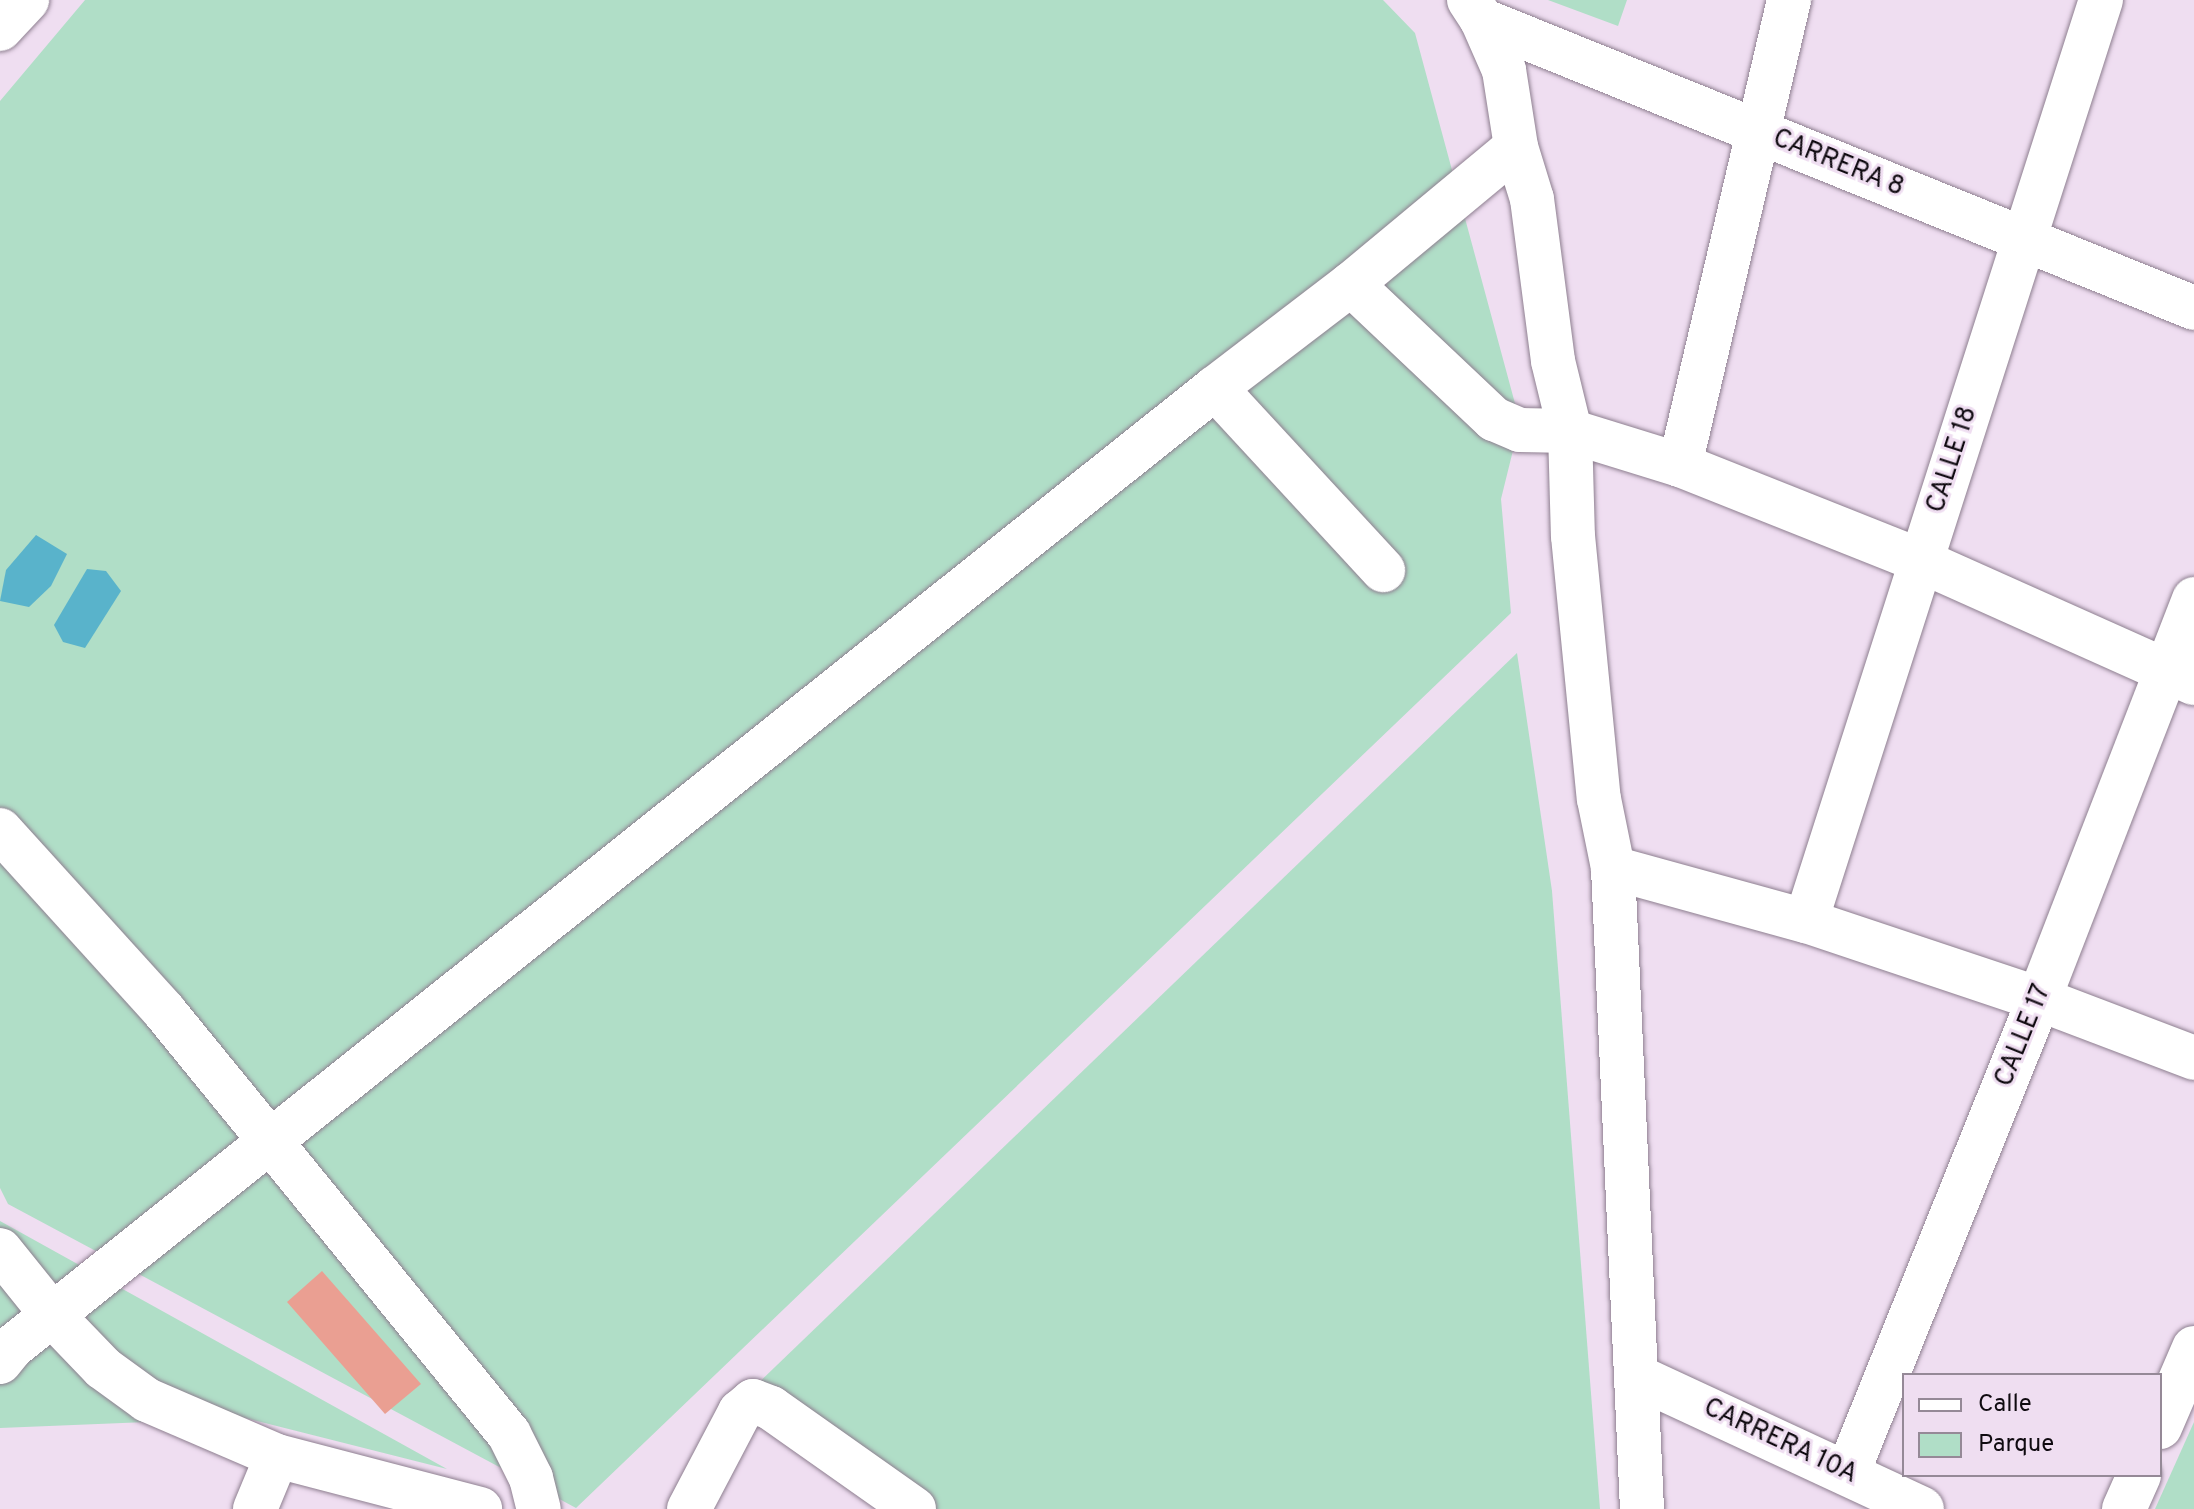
<!DOCTYPE html>
<style>
body{margin:0}
#map{position:relative;width:2194px;height:1509px;overflow:hidden;background:#efdef1;font-family:Overpass,sans-serif}
div>[style]{position:absolute}
[style*='--x']{left:calc(var(--x)*1px);top:calc(var(--y)*1px);width:calc(var(--w)*1px);rotate:calc(var(--a)*1deg)}
.green>*{inset:0;background:#b0dec7}
.water>*{inset:0;background:#59b3cb}
.building>*{inset:0;background:#ea9f92}
.roads{filter:drop-shadow(0 0 2px #8e7f90) drop-shadow(0 0 2px #8e7f90)}
.minor>*{height:44px;margin:-22px;padding:0 22px;transform-origin:22px;border-radius:22px;background:#fff}
span{translate:-50% -50%;white-space:nowrap;text-align:center;line-height:1.15;-webkit-text-stroke:6px #efdef1;paint-order:stroke}
.street-label{font-size:26px;color:#0f0a10}
.legend{position:absolute;left:1902px;top:1373px;width:260px;height:104px;box-sizing:border-box;background:#efdef1;border:2px solid #958997;margin:0;padding:10px 14px;list-style:none;font-size:24px;color:#0f0a10}
.legend li{display:flex;align-items:center;gap:16px;height:40px}
.legend b{width:40px;border:2px solid #958997}
</style>
<div id="map">
<div class="green">
<i style="clip-path:polygon(85px 0,1383px 0,1415px 33px,1520px 422px,1501px 499px,1511px 613px,576px 1508px,8px 1204px,0 1188px,0 101px)"></i>
<i style="clip-path:polygon(1548px 0,1627px 0,1618px 26px)"></i>
<i style="clip-path:polygon(1517px 653px,1552px 891px,1600px 1509px,888px 1509px,747px 1394px)"></i>
<i style="clip-path:polygon(0 1221px,447px 1469px,245px 1418px,0 1428px)"></i>
<i style="clip-path:polygon(2194px 1422px,2194px 1509px,2155px 1509px)"></i>
</div>
<div class="water">
<i style="clip-path:polygon(36px 535px,67px 554px,51px 586px,29px 607px,0 601px,6px 570px)"></i>
<i style="clip-path:polygon(87px 569px,106px 571px,121px 591px,85px 648px,63px 642px,54px 625px)"></i>
</div>
<div class="building">
<i style="clip-path:polygon(322px 1271px,421px 1384px,385px 1414px,287px 1302px)"></i>
</div>
<div class="roads">
<div class="minor">
<i style="--x:1469;--y:0;--w:24;--a:57"></i>
<i style="--x:1482;--y:20;--w:55;--a:66.3"></i>
<i style="--x:1504;--y:70;--w:78;--a:81.1"></i>
<i style="--x:1516;--y:147;--w:54;--a:72.9"></i>
<i style="--x:1532;--y:199;--w:163;--a:82.6"></i>
<i style="--x:1553;--y:361;--w:72;--a:76.3"></i>
<i style="--x:1570;--y:431;--w:105;--a:88.4"></i>
<i style="--x:1573;--y:536;--w:264;--a:84.4"></i>
<i style="--x:1599;--y:799;--w:70;--a:78.5"></i>
<i style="--x:1613;--y:868;--w:642;--a:87.41"></i>
<i style="--x:1482;--y:20;--w:768;--a:22.02"></i>
<i style="--x:0;--y:29;--w:40;--a:-47"></i>
<i style="--x:1351;--y:284;--w:197;--a:43.4"></i>
<i style="--x:1494;--y:419;--w:28;--a:23"></i>
<i style="--x:1520;--y:430;--w:50;--a:1.1"></i>
<i style="--x:1570;--y:431;--w:115;--a:17.2"></i>
<i style="--x:1680;--y:465;--w:259;--a:21.7"></i>
<i style="--x:1921;--y:561;--w:299;--a:24.1"></i>
<i style="--x:1215;--y:388;--w:248;--a:47.3"></i>
<i style="--x:1680;--y:465;--w:478;--a:-76.8"></i>
<i style="--x:0;--y:830;--w:244;--a:47.8"></i>
<i style="--x:164;--y:1011;--w:546;--a:50.8"></i>
<i style="--x:509;--y:1434;--w:49;--a:63.4"></i>
<i style="--x:531;--y:1478;--w:32;--a:76"></i>
<i style="--x:1613;--y:868;--w:200;--a:15.4"></i>
<i style="--x:1806;--y:921;--w:246;--a:18.5"></i>
<i style="--x:2039;--y:999;--w:166;--a:20.8"></i>
<i style="--x:1806;--y:921;--w:967;--a:-72.24"></i>
<i style="--x:0;--y:1250;--w:85;--a:51.2"></i>
<i style="--x:53;--y:1316;--w:72;--a:46.1"></i>
<i style="--x:103;--y:1368;--w:54;--a:36"></i>
<i style="--x:147;--y:1400;--w:142;--a:23.3"></i>
<i style="--x:277;--y:1456;--w:210;--a:14.6"></i>
<i style="--x:0;--y:1362;--w:19;--a:-51"></i>
<i style="--x:12;--y:1347;--w:1538;--a:-38.56"></i>
<i style="--x:1215;--y:388;--w:171;--a:-37.4"></i>
<i style="--x:1351;--y:284;--w:214;--a:-39.7"></i>
<i style="--x:1638;--y:1377;--w:313;--a:24.9"></i>
<i style="--x:2160;--y:1427;--w:86;--a:-66.7"></i>
<i style="--x:1848;--y:1472;--w:510;--a:-68.01"></i>
<i style="--x:2039;--y:999;--w:429;--a:-68.8"></i>
<i style="--x:255;--y:1509;--w:57;--a:-67.5"></i>
<i style="--x:689;--y:1509;--w:110;--a:-62.3"></i>
<i style="--x:740;--y:1412;--w:17;--a:-40"></i>
<i style="--x:753;--y:1401;--w:19;--a:21"></i>
<i style="--x:771;--y:1408;--w:175;--a:35.2"></i>
<i style="--x:2124;--y:1509;--w:37;--a:-66"></i>
</div>
</div>
<div class="street-label">
<span style="left:1838px;top:164px;rotate:22deg">CARRERA 8</span>
<span style="left:1953px;top:460px;rotate:-72deg">CALLE 18</span>
<span style="left:2024px;top:1036px;rotate:-68deg">CALLE 17</span>
<span style="left:1780px;top:1442px;rotate:25deg">CARRERA 10A</span>
</div>
<ul class="legend">
<li><b style="height:10px;background:#fff"></b>Calle</li>
<li><b style="height:22px;background:#b0dec7"></b>Parque</li>
</ul>
</div>
